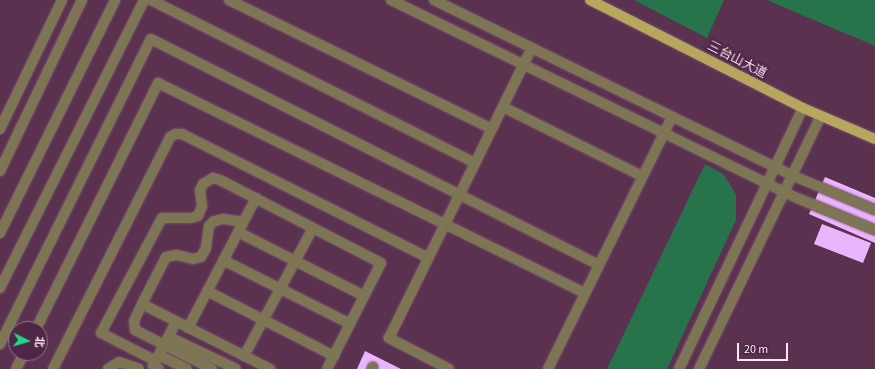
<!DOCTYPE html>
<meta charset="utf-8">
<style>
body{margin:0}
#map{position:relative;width:875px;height:369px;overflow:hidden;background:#5a314f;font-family:"Source Sans 3","Noto Sans SC",sans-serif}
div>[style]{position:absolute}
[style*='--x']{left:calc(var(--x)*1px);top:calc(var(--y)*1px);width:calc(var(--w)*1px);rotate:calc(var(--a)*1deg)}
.green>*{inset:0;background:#27734c}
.building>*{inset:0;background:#eab5fd}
.roads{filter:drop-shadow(0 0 1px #77526d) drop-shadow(0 0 1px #77526d)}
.minor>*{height:10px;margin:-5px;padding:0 5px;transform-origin:5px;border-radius:5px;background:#7d7553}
.major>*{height:10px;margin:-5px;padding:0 5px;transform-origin:5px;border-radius:5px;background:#b7a75e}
span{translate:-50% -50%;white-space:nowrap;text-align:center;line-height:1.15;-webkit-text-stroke:4px #4f2645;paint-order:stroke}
.street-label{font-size:13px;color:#fde7f6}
.north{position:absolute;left:8px;top:321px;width:40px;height:40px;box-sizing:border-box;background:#4f2645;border:1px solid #95738c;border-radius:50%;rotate:95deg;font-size:11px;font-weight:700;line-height:16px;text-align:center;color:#fde7f6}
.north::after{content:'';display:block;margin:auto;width:14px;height:18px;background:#1ed888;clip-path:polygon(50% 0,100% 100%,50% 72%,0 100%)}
.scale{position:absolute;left:737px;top:343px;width:51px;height:18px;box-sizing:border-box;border:2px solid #fde7f6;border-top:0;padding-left:5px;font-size:12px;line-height:14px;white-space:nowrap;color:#fde7f6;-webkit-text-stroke:3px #4f2645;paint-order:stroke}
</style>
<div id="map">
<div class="green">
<i style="clip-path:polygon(634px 0,724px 0,707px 38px)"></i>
<i style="clip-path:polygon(767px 0,875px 0,875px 46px,788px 9px)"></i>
<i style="clip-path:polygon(705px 164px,723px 174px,730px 184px,736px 195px,736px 220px,667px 369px,607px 369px)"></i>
</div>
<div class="building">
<i style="clip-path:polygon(825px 177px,875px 198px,875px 243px,809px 214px)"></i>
<i style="clip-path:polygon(822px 224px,871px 243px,863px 263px,814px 244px)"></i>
<i style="clip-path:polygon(365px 351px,401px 369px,357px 369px)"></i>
</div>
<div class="roads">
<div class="minor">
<i style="--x:151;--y:0;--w:363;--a:26.7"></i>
<i style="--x:229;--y:0;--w:293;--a:26.1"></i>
<i style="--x:391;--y:0;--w:452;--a:26"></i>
<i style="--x:797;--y:198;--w:84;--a:22.3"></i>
<i style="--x:434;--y:0;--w:398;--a:26.1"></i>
<i style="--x:791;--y:175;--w:91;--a:22.6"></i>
<i style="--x:503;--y:107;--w:155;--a:26.4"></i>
<i style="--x:0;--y:129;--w:143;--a:-64.3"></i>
<i style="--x:0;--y:171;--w:190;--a:-64.4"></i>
<i style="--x:243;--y:222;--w:20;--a:-171"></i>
<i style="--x:223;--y:219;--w:9;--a:167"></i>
<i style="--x:214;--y:221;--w:7;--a:135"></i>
<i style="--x:209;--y:226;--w:22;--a:98"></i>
<i style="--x:206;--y:248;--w:10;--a:119"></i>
<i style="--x:201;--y:257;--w:8;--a:166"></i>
<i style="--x:193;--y:259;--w:16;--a:-166"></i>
<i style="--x:177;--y:255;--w:11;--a:170"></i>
<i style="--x:166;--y:257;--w:53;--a:117.1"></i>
<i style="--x:142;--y:304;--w:144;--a:26.9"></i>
<i style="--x:238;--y:232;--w:141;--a:26.9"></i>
<i style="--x:0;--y:233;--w:260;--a:-63.7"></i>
<i style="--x:223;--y:260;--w:142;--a:26.7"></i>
<i style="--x:0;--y:288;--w:322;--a:-63.4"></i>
<i style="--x:207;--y:291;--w:143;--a:27.1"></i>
<i style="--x:142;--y:304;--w:19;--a:115"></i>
<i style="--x:134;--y:321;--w:9;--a:84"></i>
<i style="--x:135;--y:330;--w:86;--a:26.9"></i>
<i style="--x:188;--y:328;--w:147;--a:-62.4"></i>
<i style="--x:36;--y:329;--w:275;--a:-63.6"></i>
<i style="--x:158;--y:83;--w:476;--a:26.2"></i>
<i style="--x:169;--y:337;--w:74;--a:25.5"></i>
<i style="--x:0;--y:344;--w:340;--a:-63.7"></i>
<i style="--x:151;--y:39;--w:502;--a:26.77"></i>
<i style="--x:159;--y:355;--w:31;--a:27"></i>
<i style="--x:244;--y:356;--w:145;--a:-61.7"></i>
<i style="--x:156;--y:361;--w:62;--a:-153"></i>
<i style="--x:101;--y:333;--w:130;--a:-62.1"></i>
<i style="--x:162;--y:218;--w:29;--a:0"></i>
<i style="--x:191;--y:218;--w:7;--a:-16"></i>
<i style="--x:198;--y:216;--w:11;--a:-68"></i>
<i style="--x:202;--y:206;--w:16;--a:-97"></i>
<i style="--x:200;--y:190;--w:7;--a:-63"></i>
<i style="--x:203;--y:184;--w:12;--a:-31"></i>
<i style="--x:213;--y:178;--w:7;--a:16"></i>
<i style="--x:220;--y:180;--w:181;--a:27.3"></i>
<i style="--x:381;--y:263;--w:119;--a:117"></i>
<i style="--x:16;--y:369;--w:18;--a:-63"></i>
<i style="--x:53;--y:369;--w:260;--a:-63.2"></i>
<i style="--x:170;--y:137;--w:7;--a:-27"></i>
<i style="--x:176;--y:134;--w:6;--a:0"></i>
<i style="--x:182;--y:134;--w:276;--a:26.7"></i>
<i style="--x:108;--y:369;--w:13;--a:-32"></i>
<i style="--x:119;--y:362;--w:21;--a:19"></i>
<i style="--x:159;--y:369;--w:7;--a:-153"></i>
<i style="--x:153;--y:366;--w:50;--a:-62.4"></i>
<i style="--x:372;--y:369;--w:2;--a:-63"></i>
<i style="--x:449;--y:369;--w:68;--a:-152.7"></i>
<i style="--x:389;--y:338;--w:323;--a:-63.8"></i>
<i style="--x:548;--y:369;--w:281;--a:-63.8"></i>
<i style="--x:679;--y:369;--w:289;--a:-64.6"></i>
<i style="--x:699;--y:369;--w:281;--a:-64.3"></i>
</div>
<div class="major">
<i style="--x:590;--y:0;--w:239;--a:26.9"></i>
<i style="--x:803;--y:108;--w:78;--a:23.3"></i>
</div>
</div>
<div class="street-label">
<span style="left:737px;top:60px;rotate:27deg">三台山大道</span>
</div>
<div class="north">北</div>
<div class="scale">20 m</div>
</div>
